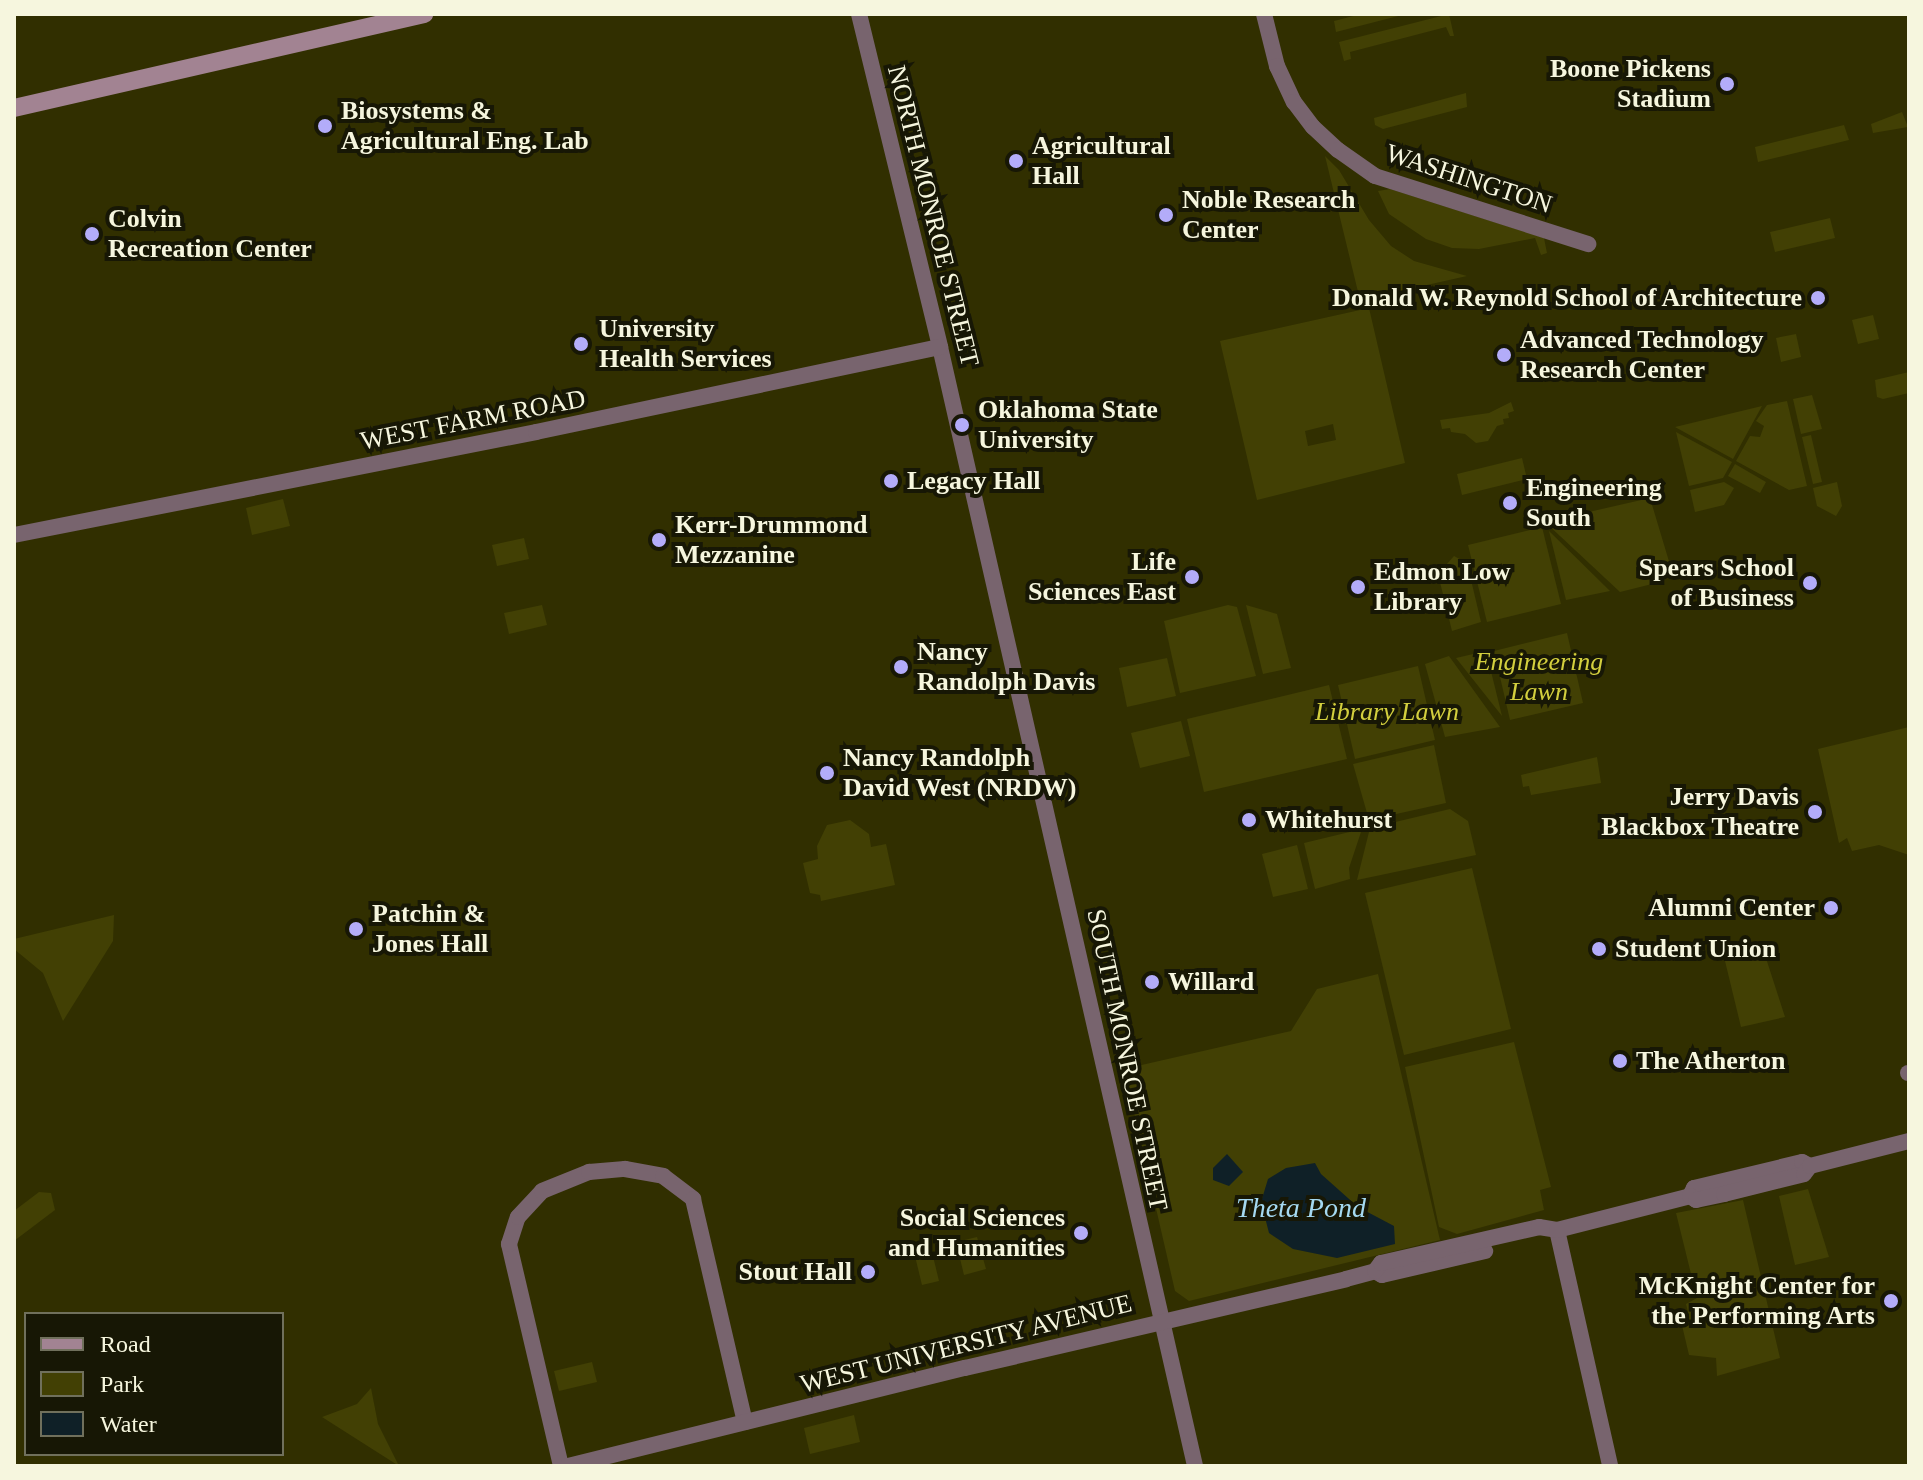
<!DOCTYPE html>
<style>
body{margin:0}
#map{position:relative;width:1923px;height:1480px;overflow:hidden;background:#312f00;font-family:Georgia,serif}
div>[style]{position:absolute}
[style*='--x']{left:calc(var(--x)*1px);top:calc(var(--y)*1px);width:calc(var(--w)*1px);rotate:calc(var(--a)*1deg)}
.green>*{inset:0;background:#424004}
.water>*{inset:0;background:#0f2027}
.tertiary>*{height:16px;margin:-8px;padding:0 8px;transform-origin:8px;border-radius:8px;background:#78646e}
.secondary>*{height:18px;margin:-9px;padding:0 9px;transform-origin:9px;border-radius:9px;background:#a28392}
.dots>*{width:22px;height:22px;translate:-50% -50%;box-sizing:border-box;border:4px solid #171705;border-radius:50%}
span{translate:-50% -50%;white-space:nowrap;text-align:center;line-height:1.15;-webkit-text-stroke:8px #171705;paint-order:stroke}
.poi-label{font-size:26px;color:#f6f6de;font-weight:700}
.right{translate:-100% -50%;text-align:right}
.left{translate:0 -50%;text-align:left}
.street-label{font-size:26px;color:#f6f6de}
.park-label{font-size:26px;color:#d3cf3e;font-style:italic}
.water-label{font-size:28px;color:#a5d9f1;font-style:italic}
.frame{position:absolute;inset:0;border:16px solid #f6f6de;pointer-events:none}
.legend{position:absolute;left:24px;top:1312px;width:260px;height:144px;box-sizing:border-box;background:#171705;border:2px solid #70705c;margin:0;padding:10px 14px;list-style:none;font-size:24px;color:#f6f6de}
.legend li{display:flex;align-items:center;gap:16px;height:40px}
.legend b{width:40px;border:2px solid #70705c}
</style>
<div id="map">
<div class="green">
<i style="clip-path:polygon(1361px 14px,1406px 14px,1336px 32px,1334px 21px)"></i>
<i style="clip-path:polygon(1449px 14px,1454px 36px,1450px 36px,1446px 27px,1350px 52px,1351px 59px,1344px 61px,1339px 42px)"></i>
<i style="clip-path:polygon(1466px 93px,1467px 107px,1383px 129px,1375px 125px,1374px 118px)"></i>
<i style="clip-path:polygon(1902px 112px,1908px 127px,1873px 133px,1871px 124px)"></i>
<i style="clip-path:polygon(1844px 125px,1849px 140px,1758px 162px,1755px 147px)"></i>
<i style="clip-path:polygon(1325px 156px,1339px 170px,1369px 220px,1391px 246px,1414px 261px,1467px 276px,1360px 300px)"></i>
<i style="clip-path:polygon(1390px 189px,1544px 238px,1547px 253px,1541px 255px,1535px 238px,1479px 249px,1452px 248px,1426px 239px,1389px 214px,1378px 191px)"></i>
<i style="clip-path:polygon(1830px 218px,1835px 238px,1775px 252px,1770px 232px)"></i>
<i style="clip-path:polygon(evenodd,1369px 308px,1405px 463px,1257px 500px,1220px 341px,1369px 308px,1333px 424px,1336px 440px,1308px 446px,1305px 431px,1333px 424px)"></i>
<i style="clip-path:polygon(1873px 315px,1879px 339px,1858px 344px,1852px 320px)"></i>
<i style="clip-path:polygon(1796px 334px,1801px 357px,1781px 362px,1776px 338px)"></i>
<i style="clip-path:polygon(1909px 372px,1909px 393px,1883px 399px,1877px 397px,1875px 380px)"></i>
<i style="clip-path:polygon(1812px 395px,1822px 429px,1801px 434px,1793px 399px)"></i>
<i style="clip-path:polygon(1787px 401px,1807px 486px,1789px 490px,1736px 461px,1750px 436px,1760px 437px,1764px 426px,1756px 421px,1767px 405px)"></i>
<i style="clip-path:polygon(1511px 402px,1514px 411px,1508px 413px,1509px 418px,1503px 419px,1504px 424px,1497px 426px,1488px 441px,1476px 443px,1465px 434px,1451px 432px,1450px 428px,1442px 429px,1440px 420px,1489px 413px)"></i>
<i style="clip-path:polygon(1762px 406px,1733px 459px,1675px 427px)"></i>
<i style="clip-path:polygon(1676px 432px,1732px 462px,1723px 478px,1689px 486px)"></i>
<i style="clip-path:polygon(1811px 435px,1822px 482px,1813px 484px,1802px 437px)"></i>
<i style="clip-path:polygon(1522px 458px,1527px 479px,1462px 495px,1457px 474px)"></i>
<i style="clip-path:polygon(1735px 464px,1766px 482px,1760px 493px,1728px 476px)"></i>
<i style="clip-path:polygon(1724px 482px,1734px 488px,1724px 505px,1695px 512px,1690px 490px)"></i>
<i style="clip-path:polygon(1837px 482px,1842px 506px,1836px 516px,1817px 506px,1813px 488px)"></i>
<i style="clip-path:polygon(1650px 498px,1671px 568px,1657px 570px,1660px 582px,1620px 592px,1545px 522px)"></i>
<i style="clip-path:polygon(283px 499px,290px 526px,252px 535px,246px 508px)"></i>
<i style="clip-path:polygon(1542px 527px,1561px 604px,1487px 622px,1468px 545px)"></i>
<i style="clip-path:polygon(1549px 531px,1610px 591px,1566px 600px)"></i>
<i style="clip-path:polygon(524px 538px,529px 559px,497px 566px,492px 545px)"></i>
<i style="clip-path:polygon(1454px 556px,1467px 563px,1481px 622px,1452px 631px,1438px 574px)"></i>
<i style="clip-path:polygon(542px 605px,547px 625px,509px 634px,504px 613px)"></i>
<i style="clip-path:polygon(1228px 605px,1237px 607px,1256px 676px,1180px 693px,1164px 621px)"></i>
<i style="clip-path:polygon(1246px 605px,1277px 614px,1291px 668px,1263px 674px)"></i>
<i style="clip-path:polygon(1567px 633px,1583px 703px,1510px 720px,1494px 651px)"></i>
<i style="clip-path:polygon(1486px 651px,1502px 716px,1456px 658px)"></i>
<i style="clip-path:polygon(1449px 656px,1500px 727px,1445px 737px,1425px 664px)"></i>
<i style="clip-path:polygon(1167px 658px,1176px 696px,1127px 707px,1119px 668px)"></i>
<i style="clip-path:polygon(1418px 666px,1435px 740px,1355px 759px,1338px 685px)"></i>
<i style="clip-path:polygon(1329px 685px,1347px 759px,1204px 792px,1187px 719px)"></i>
<i style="clip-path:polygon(1181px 721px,1190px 756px,1140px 768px,1131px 733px)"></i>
<i style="clip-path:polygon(1909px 727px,1909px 855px,1879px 845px,1852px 851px,1847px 838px,1839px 843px,1818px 749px)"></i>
<i style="clip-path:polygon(1434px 745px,1446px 803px,1369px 820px,1353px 764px)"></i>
<i style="clip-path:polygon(1597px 757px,1601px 783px,1531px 795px,1529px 786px,1523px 787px,1521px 775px)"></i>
<i style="clip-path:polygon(1450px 809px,1468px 821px,1476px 855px,1357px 880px,1370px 828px)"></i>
<i style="clip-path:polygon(850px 820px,869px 834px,871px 847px,886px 844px,895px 885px,821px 901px,820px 895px,810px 893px,803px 863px,818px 859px,817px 846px,827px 825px)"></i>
<i style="clip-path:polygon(1362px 829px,1349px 868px,1350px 879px,1315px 889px,1304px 843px)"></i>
<i style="clip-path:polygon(1297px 845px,1308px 889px,1273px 897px,1262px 854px)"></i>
<i style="clip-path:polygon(1472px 868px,1511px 1029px,1404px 1055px,1365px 893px)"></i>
<i style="clip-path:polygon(114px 915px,113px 941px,63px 1021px,43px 973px,14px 949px,14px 939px)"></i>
<i style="clip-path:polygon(1764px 952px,1785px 1017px,1741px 1027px,1725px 961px)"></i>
<i style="clip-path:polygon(1378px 974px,1440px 1240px,1189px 1301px,1175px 1291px,1124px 1069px,1291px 1031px,1317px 989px)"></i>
<i style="clip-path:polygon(1514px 1042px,1551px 1187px,1540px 1190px,1544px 1210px,1457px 1234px,1439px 1227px,1405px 1067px)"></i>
<i style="clip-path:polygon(1808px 1189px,1829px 1257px,1795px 1265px,1779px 1196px)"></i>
<i style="clip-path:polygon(39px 1192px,51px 1193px,55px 1210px,14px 1241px,14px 1211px)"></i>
<i style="clip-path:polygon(1743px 1200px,1780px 1358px,1717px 1376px,1716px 1358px,1689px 1355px,1680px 1317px,1688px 1312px,1686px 1304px,1697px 1298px,1676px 1213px)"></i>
<i style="clip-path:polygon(977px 1237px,986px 1269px,964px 1275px,956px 1242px)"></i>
<i style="clip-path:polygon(931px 1248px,939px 1281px,922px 1285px,914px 1252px)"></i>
<i style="clip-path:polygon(592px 1362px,597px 1382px,559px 1391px,554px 1371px)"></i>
<i style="clip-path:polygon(371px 1388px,378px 1424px,399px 1466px,322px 1417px,357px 1404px)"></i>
<i style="clip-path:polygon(854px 1415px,860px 1442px,810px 1454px,804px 1428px)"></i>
</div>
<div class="water">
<i style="clip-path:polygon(1227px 1154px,1243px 1172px,1229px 1186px,1213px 1180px,1213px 1168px)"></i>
<i style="clip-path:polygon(1315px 1163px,1321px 1174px,1358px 1207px,1394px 1226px,1395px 1244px,1337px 1258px,1293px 1249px,1269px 1233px,1261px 1202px,1268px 1179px,1286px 1168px)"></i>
</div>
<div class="tertiary">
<i style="--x:859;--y:14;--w:343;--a:76.3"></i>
<i style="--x:940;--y:347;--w:1148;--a:77.16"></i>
<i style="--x:1264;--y:14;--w:54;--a:76"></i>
<i style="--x:1277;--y:66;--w:40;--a:65"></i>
<i style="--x:1294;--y:102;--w:31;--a:53"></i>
<i style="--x:1313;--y:127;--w:34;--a:43"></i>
<i style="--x:1338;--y:150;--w:45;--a:35.1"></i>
<i style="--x:1375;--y:176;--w:224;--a:17.7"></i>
<i style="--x:14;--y:535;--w:532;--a:-11.16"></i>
<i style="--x:536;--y:432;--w:413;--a:-11.9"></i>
<i style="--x:1908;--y:1073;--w:1;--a:0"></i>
<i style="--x:1690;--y:1196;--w:9;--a:-63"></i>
<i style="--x:1694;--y:1188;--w:111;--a:-13.5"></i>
<i style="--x:1802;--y:1162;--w:9;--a:27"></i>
<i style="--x:1557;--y:1230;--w:242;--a:77.3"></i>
<i style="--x:1375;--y:1271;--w:8;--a:30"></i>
<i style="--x:1382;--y:1275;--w:106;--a:-13.1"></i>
<i style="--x:561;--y:1466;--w:228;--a:-103.2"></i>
<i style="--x:509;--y:1244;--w:28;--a:-72"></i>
<i style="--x:518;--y:1217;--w:35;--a:-47"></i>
<i style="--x:542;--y:1191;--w:51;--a:-22"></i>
<i style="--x:589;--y:1172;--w:36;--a:-5"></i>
<i style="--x:625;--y:1169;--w:39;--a:10"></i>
<i style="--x:663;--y:1176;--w:38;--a:37"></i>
<i style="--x:693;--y:1199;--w:229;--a:76.9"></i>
<i style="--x:568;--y:1466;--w:409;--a:-13.9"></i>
<i style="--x:965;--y:1368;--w:391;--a:-13.1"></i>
<i style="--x:1346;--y:1279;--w:30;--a:-15"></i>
<i style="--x:1375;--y:1271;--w:10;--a:-53"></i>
<i style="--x:1381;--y:1263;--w:162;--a:-12.8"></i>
<i style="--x:1539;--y:1227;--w:18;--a:9"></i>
<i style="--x:1557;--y:1230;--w:137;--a:-14.3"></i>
<i style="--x:1690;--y:1196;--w:7;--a:34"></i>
<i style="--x:1696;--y:1200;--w:29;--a:-12"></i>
<i style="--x:1724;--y:1194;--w:82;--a:-14"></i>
<i style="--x:1804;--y:1174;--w:10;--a:-53"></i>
<i style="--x:1810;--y:1166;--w:102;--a:-14.2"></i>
</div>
<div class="secondary">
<i style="--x:14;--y:108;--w:421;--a:-12.9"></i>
</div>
<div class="dots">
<i style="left:1727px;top:84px;background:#b3acf9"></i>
<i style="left:325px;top:126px;background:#b3acf9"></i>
<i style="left:1016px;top:161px;background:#b3acf9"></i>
<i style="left:1166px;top:215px;background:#b3acf9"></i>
<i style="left:92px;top:234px;background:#b3acf9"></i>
<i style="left:1818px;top:298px;background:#b3acf9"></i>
<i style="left:581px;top:344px;background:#b3acf9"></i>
<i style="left:1504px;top:355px;background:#b3acf9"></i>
<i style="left:962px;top:425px;background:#b3acf9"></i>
<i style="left:891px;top:481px;background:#b3acf9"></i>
<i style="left:1510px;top:503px;background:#b3acf9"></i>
<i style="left:659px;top:540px;background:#b3acf9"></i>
<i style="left:1192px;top:577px;background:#b3acf9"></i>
<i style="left:1810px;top:583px;background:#b3acf9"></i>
<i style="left:1358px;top:587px;background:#b3acf9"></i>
<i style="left:901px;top:667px;background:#b3acf9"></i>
<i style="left:827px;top:773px;background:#b3acf9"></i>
<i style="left:1815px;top:812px;background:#b3acf9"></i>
<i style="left:1249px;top:820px;background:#b3acf9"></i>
<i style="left:1831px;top:908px;background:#b3acf9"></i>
<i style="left:356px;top:929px;background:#b3acf9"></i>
<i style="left:1599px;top:949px;background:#b3acf9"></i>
<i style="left:1152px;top:982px;background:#b3acf9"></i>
<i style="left:1620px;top:1061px;background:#b3acf9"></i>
<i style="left:1081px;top:1233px;background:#b3acf9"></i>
<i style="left:868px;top:1272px;background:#b3acf9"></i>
<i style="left:1891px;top:1301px;background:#b3acf9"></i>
</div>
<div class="poi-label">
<span class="right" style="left:1711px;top:84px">Boone Pickens<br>Stadium</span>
<span class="left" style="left:341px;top:126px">Biosystems &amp;<br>Agricultural Eng. Lab</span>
<span class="left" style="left:1032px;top:161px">Agricultural<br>Hall</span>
<span class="left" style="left:1182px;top:215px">Noble Research<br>Center</span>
<span class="left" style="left:108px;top:234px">Colvin<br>Recreation Center</span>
<span class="right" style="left:1802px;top:298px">Donald W. Reynold School of Architecture</span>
<span class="left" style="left:599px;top:344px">University<br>Health Services</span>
<span class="left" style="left:1520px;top:355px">Advanced Technology<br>Research Center</span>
<span class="left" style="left:978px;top:425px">Oklahoma State<br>University</span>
<span class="left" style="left:907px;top:481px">Legacy Hall</span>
<span class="left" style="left:1526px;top:503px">Engineering<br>South</span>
<span class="left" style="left:675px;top:540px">Kerr-Drummond<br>Mezzanine</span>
<span class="right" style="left:1176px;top:577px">Life<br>Sciences East</span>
<span class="right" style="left:1794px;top:583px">Spears School<br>of Business</span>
<span class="left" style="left:1374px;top:587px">Edmon Low<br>Library</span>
<span class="left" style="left:917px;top:667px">Nancy<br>Randolph Davis</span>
<span class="left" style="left:843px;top:773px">Nancy Randolph<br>David West (NRDW)</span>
<span class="right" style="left:1799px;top:812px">Jerry Davis<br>Blackbox Theatre</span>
<span class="left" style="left:1265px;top:820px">Whitehurst</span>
<span class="right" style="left:1815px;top:908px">Alumni Center</span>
<span class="left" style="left:372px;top:929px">Patchin &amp;<br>Jones Hall</span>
<span class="left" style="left:1615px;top:949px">Student Union</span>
<span class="left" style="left:1168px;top:982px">Willard</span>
<span class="left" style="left:1636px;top:1061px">The Atherton</span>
<span class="right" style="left:1065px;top:1233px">Social Sciences<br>and Humanities</span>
<span class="right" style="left:852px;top:1272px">Stout Hall</span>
<span class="right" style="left:1875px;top:1301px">McKnight Center for<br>the Performing Arts</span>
</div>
<div class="street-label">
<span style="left:1469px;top:179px;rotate:18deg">WASHINGTON</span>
<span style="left:933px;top:216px;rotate:76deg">NORTH MONROE STREET</span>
<span style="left:473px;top:420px;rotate:-11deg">WEST FARM ROAD</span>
<span style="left:1127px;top:1060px;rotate:78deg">SOUTH MONROE STREET</span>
<span style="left:966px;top:1344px;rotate:-14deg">WEST UNIVERSITY AVENUE</span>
</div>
<div class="park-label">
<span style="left:1539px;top:677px">Engineering<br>Lawn</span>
<span style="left:1387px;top:712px">Library Lawn</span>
</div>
<div class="water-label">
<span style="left:1301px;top:1208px">Theta Pond</span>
</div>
<div class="frame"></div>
<ul class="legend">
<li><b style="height:10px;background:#a28392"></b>Road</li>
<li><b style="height:22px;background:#424004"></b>Park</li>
<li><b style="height:22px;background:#0f2027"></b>Water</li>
</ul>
</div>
